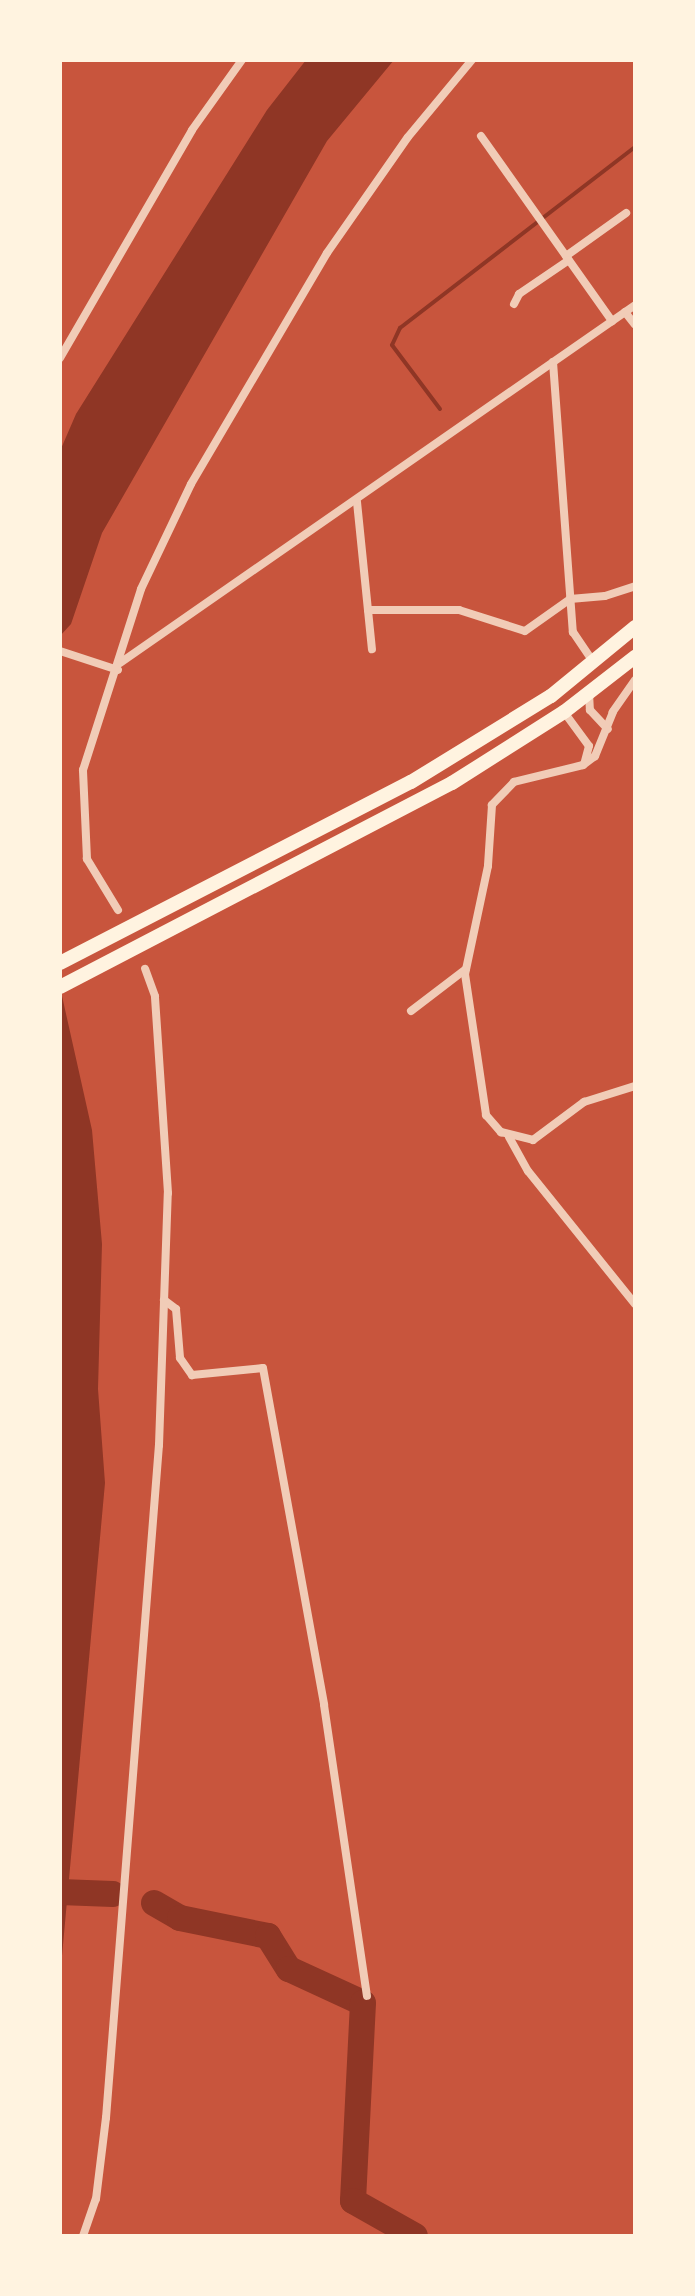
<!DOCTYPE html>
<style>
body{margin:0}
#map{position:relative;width:695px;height:2296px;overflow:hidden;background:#c8553d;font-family:"Roboto Condensed",sans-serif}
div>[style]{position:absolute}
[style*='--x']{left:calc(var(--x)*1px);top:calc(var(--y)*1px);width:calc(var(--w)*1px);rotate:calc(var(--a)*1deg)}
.water>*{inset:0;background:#8f3625}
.stream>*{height:4px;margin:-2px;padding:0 2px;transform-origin:2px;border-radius:2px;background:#8f3625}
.river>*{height:26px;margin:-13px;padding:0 13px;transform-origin:13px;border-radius:13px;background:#8f3625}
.minor>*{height:8px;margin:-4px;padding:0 4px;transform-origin:4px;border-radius:4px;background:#f1ccb7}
.trunk>*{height:14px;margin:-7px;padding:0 7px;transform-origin:7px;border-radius:7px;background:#fff3e0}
span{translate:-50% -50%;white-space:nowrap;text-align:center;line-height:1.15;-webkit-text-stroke:7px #fff3e0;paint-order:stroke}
.frame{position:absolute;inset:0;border:62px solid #fff3e0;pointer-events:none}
</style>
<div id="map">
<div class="water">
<i style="clip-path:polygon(306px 60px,394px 60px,327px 141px,102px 533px,71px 624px,60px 636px,60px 451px,76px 414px,267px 110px)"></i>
<i style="clip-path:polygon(60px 987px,92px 1130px,102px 1244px,98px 1389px,105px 1483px,60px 1978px)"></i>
</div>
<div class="stream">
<i style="--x:440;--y:409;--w:80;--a:-126.9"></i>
<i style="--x:392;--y:345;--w:19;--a:-65"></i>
<i style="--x:400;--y:328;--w:297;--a:-37.6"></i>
</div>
<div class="river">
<i style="--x:60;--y:1892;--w:53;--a:2.2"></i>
<i style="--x:154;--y:1903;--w:30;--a:30"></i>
<i style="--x:180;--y:1918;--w:90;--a:11.6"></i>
<i style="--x:268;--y:1936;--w:39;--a:58"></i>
<i style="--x:289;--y:1969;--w:81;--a:24.7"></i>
<i style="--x:363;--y:2003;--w:198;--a:92.9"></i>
<i style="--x:353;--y:2201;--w:71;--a:29.4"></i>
</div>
<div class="minor">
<i style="--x:481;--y:136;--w:227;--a:54.7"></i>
<i style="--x:566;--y:256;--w:74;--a:-35.6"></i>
<i style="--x:514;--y:304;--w:11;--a:-63"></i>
<i style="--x:519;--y:294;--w:60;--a:-34.2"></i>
<i style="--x:625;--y:312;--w:16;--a:52"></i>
<i style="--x:60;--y:358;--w:263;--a:-59.9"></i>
<i style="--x:192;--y:130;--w:86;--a:-54.5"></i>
<i style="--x:553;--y:362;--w:271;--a:85.8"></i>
<i style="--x:573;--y:632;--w:36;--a:56"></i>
<i style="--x:357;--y:502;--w:148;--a:84.2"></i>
<i style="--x:368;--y:610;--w:91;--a:0"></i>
<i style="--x:459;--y:610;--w:69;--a:17.7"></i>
<i style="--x:525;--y:631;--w:55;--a:-35.4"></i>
<i style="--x:570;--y:599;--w:35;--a:-5"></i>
<i style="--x:605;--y:596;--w:32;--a:-18"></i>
<i style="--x:60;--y:651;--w:61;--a:18.1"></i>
<i style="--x:120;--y:663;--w:627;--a:-34.8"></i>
<i style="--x:635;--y:680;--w:39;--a:125"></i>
<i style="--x:613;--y:712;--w:48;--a:112.2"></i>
<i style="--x:595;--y:756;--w:15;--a:143"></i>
<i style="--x:583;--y:765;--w:71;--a:166.2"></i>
<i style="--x:514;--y:782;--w:32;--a:134"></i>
<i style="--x:492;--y:805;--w:61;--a:93.8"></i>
<i style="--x:488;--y:866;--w:110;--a:102"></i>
<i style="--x:465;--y:974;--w:143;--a:81.5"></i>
<i style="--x:486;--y:1115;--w:23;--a:49"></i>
<i style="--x:501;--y:1132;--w:33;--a:14"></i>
<i style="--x:533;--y:1140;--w:64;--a:-36.7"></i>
<i style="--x:584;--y:1102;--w:53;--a:-17.4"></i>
<i style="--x:589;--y:693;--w:17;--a:87"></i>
<i style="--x:590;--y:710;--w:26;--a:47"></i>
<i style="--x:564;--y:712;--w:42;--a:53.7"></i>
<i style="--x:589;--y:746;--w:16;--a:105"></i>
<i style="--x:118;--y:910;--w:60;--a:-121.3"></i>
<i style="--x:87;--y:859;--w:89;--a:-92.6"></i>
<i style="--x:83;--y:770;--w:190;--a:-72.2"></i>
<i style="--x:141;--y:589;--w:116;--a:-64.5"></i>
<i style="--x:191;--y:484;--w:268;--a:-59.5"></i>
<i style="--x:327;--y:253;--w:141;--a:-55.1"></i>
<i style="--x:408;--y:137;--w:100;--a:-50.3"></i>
<i style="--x:411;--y:1011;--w:69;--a:-37.4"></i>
<i style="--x:509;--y:1137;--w:39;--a:61"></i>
<i style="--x:528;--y:1171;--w:171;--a:51.2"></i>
<i style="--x:164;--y:1300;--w:15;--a:37"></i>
<i style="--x:176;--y:1309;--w:49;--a:85.3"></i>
<i style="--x:180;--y:1358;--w:21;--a:55"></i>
<i style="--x:192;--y:1375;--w:71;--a:-5.6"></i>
<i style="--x:263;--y:1368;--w:342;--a:79.7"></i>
<i style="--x:324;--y:1705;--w:294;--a:81.6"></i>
<i style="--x:83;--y:2236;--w:39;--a:-71"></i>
<i style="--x:96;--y:2199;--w:82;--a:-83"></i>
<i style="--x:106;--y:2118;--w:675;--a:-85.5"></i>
<i style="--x:159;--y:1445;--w:252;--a:-88"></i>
<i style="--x:168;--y:1193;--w:197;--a:-93.8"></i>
<i style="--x:155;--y:996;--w:29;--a:-110"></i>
</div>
<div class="trunk">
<i style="--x:60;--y:963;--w:395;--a:-27.3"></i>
<i style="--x:411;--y:782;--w:164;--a:-31.6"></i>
<i style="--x:551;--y:696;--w:109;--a:-39.4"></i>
<i style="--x:60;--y:987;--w:442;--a:-27.5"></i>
<i style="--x:452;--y:783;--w:133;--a:-32.4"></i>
<i style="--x:564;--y:712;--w:90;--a:-37.8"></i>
</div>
<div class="frame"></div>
</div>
